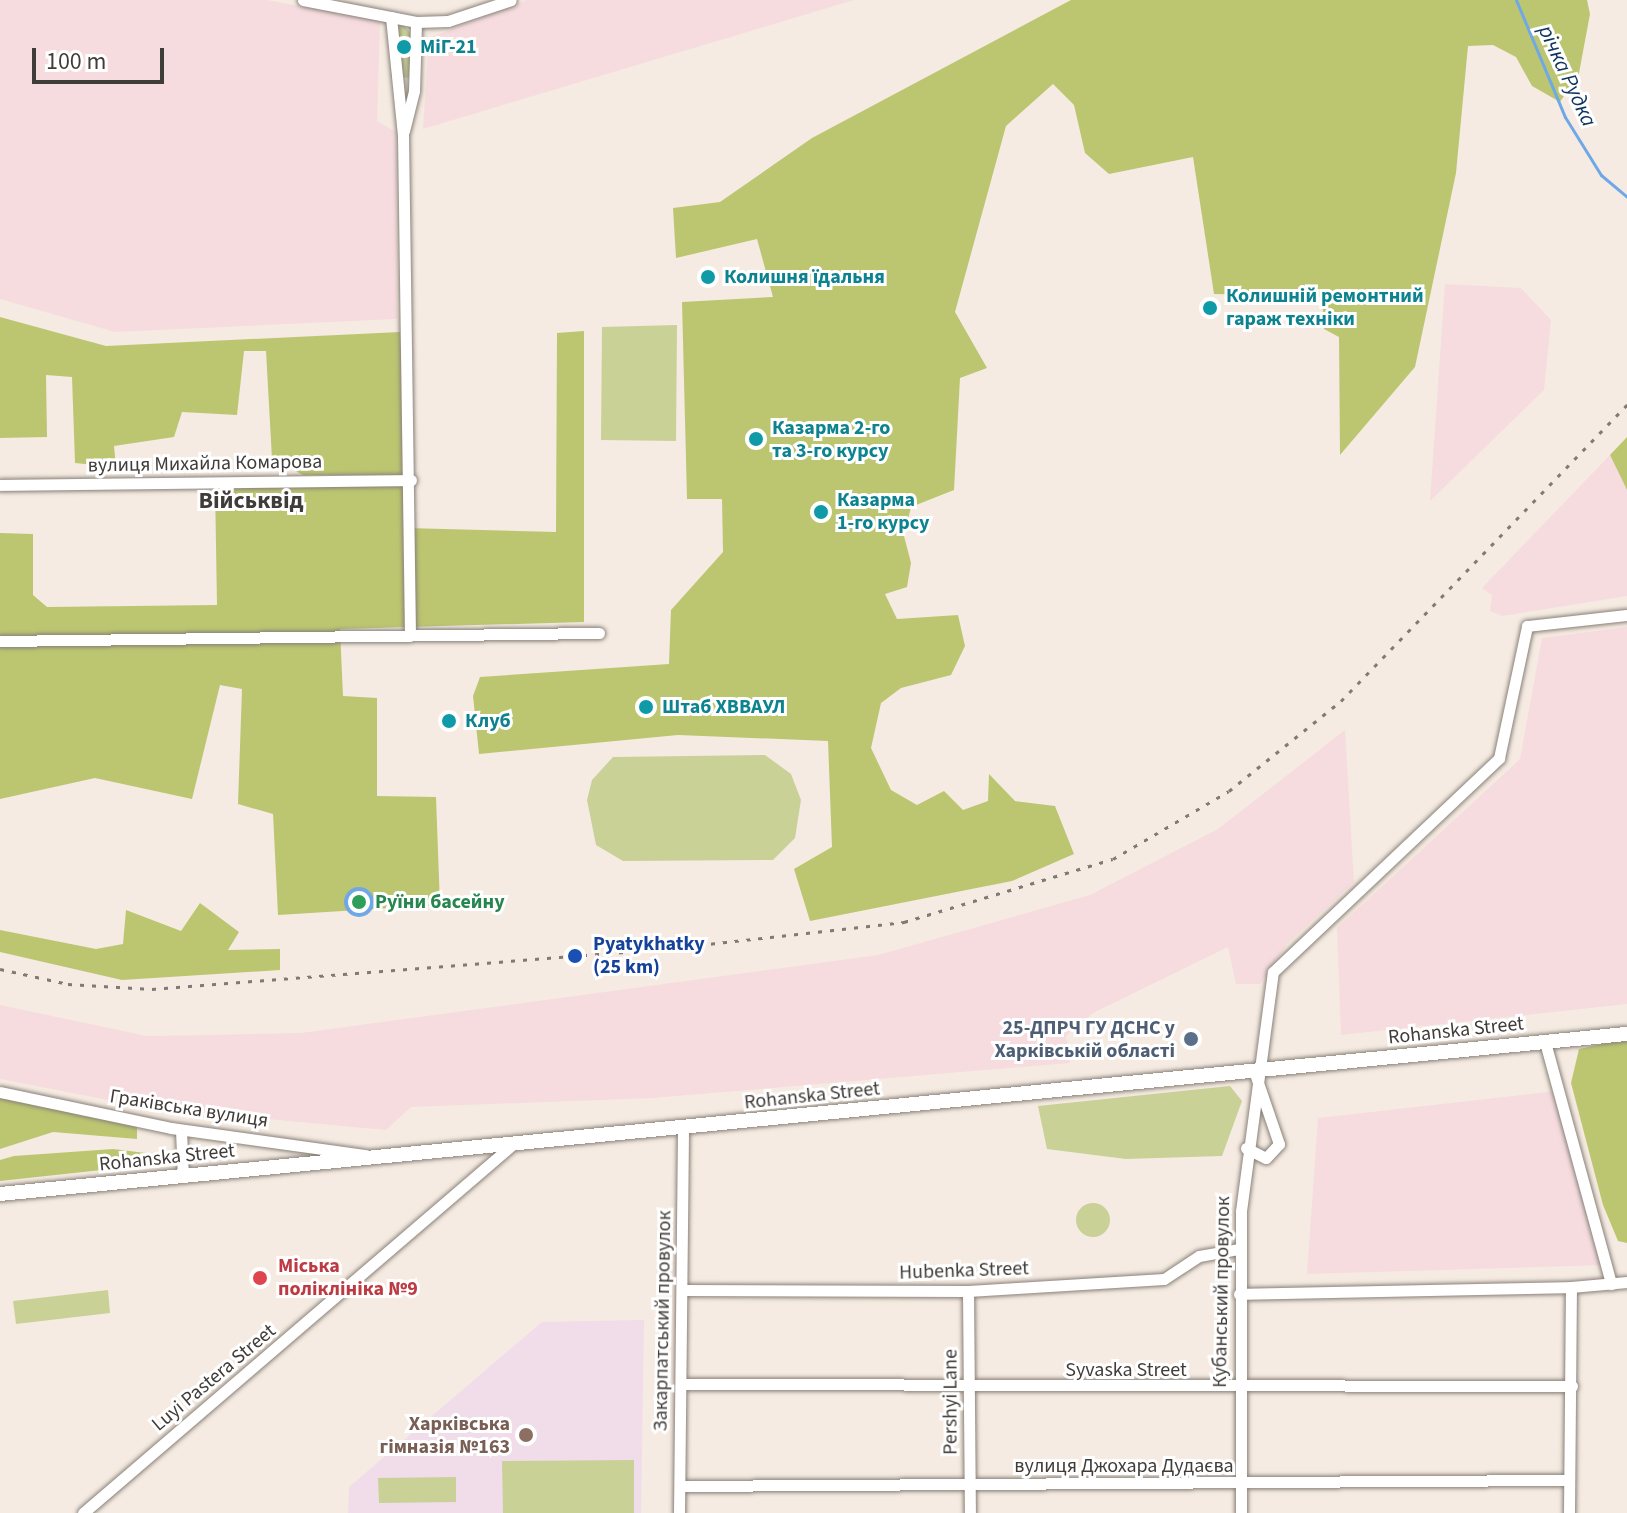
<!DOCTYPE html>
<meta charset="utf-8">
<style>
body{margin:0}
#map{position:relative;width:1627px;height:1513px;overflow:hidden;background:#f5ebe2;font-family:"Source Sans 3",sans-serif}
div>[style]{position:absolute}
[style*='--x']{left:calc(var(--x)*1px);top:calc(var(--y)*1px);width:calc(var(--w)*1px);rotate:calc(var(--a)*1deg)}
.industrial>*{inset:0;background:#f6dcdf}
.education>*{inset:0;background:#f1dcea}
.green>*{inset:0;background:#c9d197}
.round{border-radius:50%}
.forest>*{inset:0;background:#bcc671}
.water>*{inset:0;background:#70a8e6}
.stream>*{height:3px;margin:-1.5px;padding:0 1.5px;transform-origin:1.5px;border-radius:1.5px;background:#70a8e6}
.roads{filter:drop-shadow(0 0 2px #898179) drop-shadow(0 0 2px #898179)}
.minor>*{height:11px;margin:-5.5px;padding:0 5.5px;transform-origin:5.5px;border-radius:5.5px;background:#fff}
.major>*{height:14px;margin:-7px;padding:0 7px;transform-origin:7px;border-radius:7px;background:#fff}
.rail>*{height:3px;margin-top:-1.5px;transform-origin:0;background:repeating-linear-gradient(90deg,#807a74 0 4px,transparent 0 12px)}
.dots>*{width:22px;height:22px;translate:-50% -50%;box-sizing:border-box;border:4px solid #fff;border-radius:50%}
span{translate:-50% -50%;white-space:nowrap;text-align:center;line-height:1.15;-webkit-text-stroke:6px #fff;paint-order:stroke}
.culture-label{font-size:20px;color:#0d838f;font-weight:700}
.left{translate:0 -50%;text-align:left}
.street-label{font-size:20px;color:#403c39}
.leisure-label{font-size:20px;color:#27864d;font-weight:700}
.transit-label{font-size:20px;color:#164399;font-weight:700}
.service-label{font-size:20px;color:#4e5e75;font-weight:700}
.right{translate:-100% -50%;text-align:right}
.health-label{font-size:20px;color:#be3a42;font-weight:700}
.education-label{font-size:20px;color:#785e54;font-weight:700}
.water-label{font-size:22px;color:#0d355d;font-style:italic}
.quarter-label{font-size:24px;color:#403c39;font-weight:700}
.scale{position:absolute;left:32px;top:48px;width:132px;height:36px;box-sizing:border-box;border:4px solid #403c39;border-top:0;padding-left:10px;font-size:24px;line-height:28px;white-space:nowrap;color:#403c39;-webkit-text-stroke:6px #fff;paint-order:stroke}
</style>
<div id="map">
<div class="industrial">
<i style="clip-path:polygon(0 0,267px 0,380px 21px,377px 121px,396px 132px,397px 319px,115px 332px,0 299px)"></i>
<i style="clip-path:polygon(527px 0,854px 0,423px 129px,429px 38px)"></i>
<i style="clip-path:polygon(1445px 284px,1521px 288px,1551px 320px,1544px 390px,1430px 501px)"></i>
<i style="clip-path:polygon(1610px 455px,1627px 490px,1627px 596px,1502px 616px,1490px 611px,1492px 595px,1482px 588px)"></i>
<i style="clip-path:polygon(1627px 627px,1627px 1004px,1341px 1035px,1337px 928px,1520px 759px,1542px 638px)"></i>
<i style="clip-path:polygon(1345px 730px,1354px 882px,1287px 944px,1260px 984px,1236px 984px,1228px 947px,1093px 1013px,1066px 1036px,1070px 1063px,653px 1098px,411px 1107px,386px 1130px,149px 1108px,0 1079px,0 1005px,147px 1036px,301px 1033px,878px 955px,1090px 895px,1218px 829px)"></i>
<i style="clip-path:polygon(1556px 1091px,1605px 1265px,1307px 1274px,1318px 1118px)"></i>
</div>
<div class="education">
<i style="clip-path:polygon(644px 1320px,641px 1513px,348px 1513px,349px 1487px,542px 1322px)"></i>
</div>
<div class="green">
<i style="clip-path:polygon(403px 24px,415px 39px,414px 78px,391px 77px,391px 36px)"></i>
<i style="clip-path:polygon(677px 325px,676px 441px,601px 440px,602px 327px)"></i>
<i style="clip-path:polygon(765px 755px,791px 774px,801px 800px,795px 838px,773px 860px,623px 861px,596px 845px,587px 800px,592px 780px,613px 757px)"></i>
<i style="clip-path:polygon(1230px 1086px,1242px 1101px,1222px 1156px,1126px 1159px,1047px 1149px,1038px 1106px)"></i>
<i class="round" style="left:1076px;top:1203px;width:34px;height:34px"></i>
<i style="clip-path:polygon(108px 1290px,110px 1313px,16px 1324px,13px 1301px)"></i>
<i style="clip-path:polygon(634px 1460px,634px 1513px,503px 1513px,502px 1461px)"></i>
<i style="clip-path:polygon(456px 1477px,456px 1502px,379px 1503px,378px 1478px)"></i>
</div>
<div class="forest">
<i style="clip-path:polygon(1071px 0,1587px 0,1590px 14px,1579px 73px,1560px 102px,1532px 86px,1516px 57px,1493px 45px,1468px 46px,1456px 173px,1415px 367px,1340px 455px,1339px 337px,1324px 329px,1322px 297px,1214px 294px,1193px 157px,1109px 174px,1085px 153px,1074px 105px,1053px 84px,1006px 126px,955px 312px,987px 368px,960px 378px,954px 490px,911px 507px,904px 536px,911px 563px,907px 587px,885px 594px,897px 619px,958px 615px,965px 646px,951px 675px,901px 688px,881px 703px,871px 748px,891px 790px,917px 805px,944px 791px,963px 810px,988px 801px,989px 774px,1015px 801px,1055px 806px,1074px 854px,1012px 881px,810px 921px,794px 869px,832px 847px,828px 741px,678px 735px,479px 754px,473px 696px,480px 677px,669px 664px,671px 610px,723px 552px,722px 499px,687px 499px,682px 302px,773px 297px,757px 239px,676px 258px,673px 208px,720px 202px,812px 138px)"></i>
<i style="clip-path:polygon(0 317px,106px 346px,400px 332px,407px 475px,303px 475px,272px 459px,266px 351px,244px 351px,237px 415px,182px 412px,174px 437px,114px 446px,116px 467px,75px 463px,72px 377px,46px 375px,47px 437px,0 438px)"></i>
<i style="clip-path:polygon(584px 331px,584px 622px,340px 629px,343px 696px,377px 698px,377px 796px,436px 797px,440px 905px,278px 915px,273px 814px,238px 804px,242px 689px,220px 685px,192px 799px,95px 778px,0 799px,0 533px,33px 534px,33px 595px,47px 607px,217px 605px,215px 486px,406px 483px,407px 528px,556px 532px,557px 333px)"></i>
<i style="clip-path:polygon(1627px 437px,1627px 490px,1610px 455px)"></i>
<i style="clip-path:polygon(200px 903px,239px 932px,228px 950px,280px 949px,280px 970px,122px 980px,0 952px,0 930px,96px 949px,123px 944px,126px 910px,181px 931px)"></i>
<i style="clip-path:polygon(1627px 1039px,1627px 1243px,1618px 1241px,1603px 1205px,1571px 1083px,1579px 1049px)"></i>
<i style="clip-path:polygon(0 1097px,137px 1127px,137px 1139px,53px 1132px,0 1149px)"></i>
<i style="clip-path:polygon(113px 1149px,170px 1156px,166px 1163px,0 1181px,0 1160px,14px 1156px)"></i>
</div>
<div class="water">
<i class="round" style="left:344px;top:887px;width:30px;height:30px"></i>
</div>
<div class="stream">
<i style="--x:1516;--y:0;--w:127;--a:67.3"></i>
<i style="--x:1565;--y:117;--w:68;--a:58.2"></i>
<i style="--x:1601;--y:175;--w:34;--a:40"></i>
</div>
<div class="roads">
<div class="minor">
<i style="--x:303;--y:0;--w:115;--a:11"></i>
<i style="--x:416;--y:22;--w:32;--a:-2"></i>
<i style="--x:448;--y:21;--w:66;--a:-18.4"></i>
<i style="--x:391;--y:17;--w:119;--a:84.2"></i>
<i style="--x:403;--y:135;--w:501;--a:89.2"></i>
<i style="--x:404;--y:131;--w:41;--a:-76"></i>
<i style="--x:414;--y:91;--w:69;--a:-88.3"></i>
<i style="--x:0;--y:485;--w:411;--a:-0.7"></i>
<i style="--x:0;--y:641;--w:599;--a:-0.77"></i>
<i style="--x:1545;--y:1042;--w:251;--a:74.7"></i>
<i style="--x:0;--y:1092;--w:175;--a:11.9"></i>
<i style="--x:171;--y:1128;--w:197;--a:7.9"></i>
<i style="--x:181;--y:1130;--w:47;--a:87.6"></i>
<i style="--x:1246;--y:1148;--w:22;--a:27"></i>
<i style="--x:1266;--y:1158;--w:19;--a:-47"></i>
<i style="--x:1279;--y:1144;--w:71;--a:-108.9"></i>
<i style="--x:682;--y:1290;--w:286;--a:0.2"></i>
<i style="--x:968;--y:1291;--w:196;--a:-3.5"></i>
<i style="--x:1164;--y:1279;--w:42;--a:-33.3"></i>
<i style="--x:1199;--y:1256;--w:41;--a:-9.9"></i>
<i style="--x:968;--y:1291;--w:222;--a:89.5"></i>
<i style="--x:1239;--y:1294;--w:332;--a:-1.2"></i>
<i style="--x:681;--y:1384;--w:891;--a:0.13"></i>
<i style="--x:680;--y:1486;--w:889;--a:-0.39"></i>
<i style="--x:83;--y:1513;--w:565;--a:-40.62"></i>
<i style="--x:679;--y:1513;--w:384;--a:-89.4"></i>
<i style="--x:1241;--y:1513;--w:302;--a:-90"></i>
<i style="--x:1241;--y:1211;--w:241;--a:-82.4"></i>
<i style="--x:1273;--y:972;--w:311;--a:-43.4"></i>
<i style="--x:1499;--y:758;--w:135;--a:-78"></i>
<i style="--x:1527;--y:626;--w:101;--a:-6.3"></i>
<i style="--x:1569;--y:1513;--w:226;--a:-89.5"></i>
<i style="--x:1571;--y:1287;--w:56;--a:-5.1"></i>
</div>
<div class="major">
<i style="--x:0;--y:1194;--w:1635;--a:-5.62"></i>
</div>
</div>
<div class="rail">
<i style="--x:0;--y:969;--w:70;--a:12.4"></i>
<i style="--x:68;--y:984;--w:84;--a:3.4"></i>
<i style="--x:152;--y:989;--w:513;--a:-4.48"></i>
<i style="--x:663;--y:949;--w:243;--a:-6.4"></i>
<i style="--x:904;--y:922;--w:218;--a:-16.8"></i>
<i style="--x:1113;--y:859;--w:134;--a:-30.4"></i>
<i style="--x:1229;--y:791;--w:144;--a:-38.8"></i>
<i style="--x:1341;--y:701;--w:412;--a:-46"></i>
</div>
<div class="dots">
<i style="left:404px;top:47px;background:#0f9aa8"></i>
<i style="left:708px;top:277px;background:#0f9aa8"></i>
<i style="left:1210px;top:308px;background:#0f9aa8"></i>
<i style="left:756px;top:439px;background:#0f9aa8"></i>
<i style="left:821px;top:512px;background:#0f9aa8"></i>
<i style="left:646px;top:707px;background:#0f9aa8"></i>
<i style="left:449px;top:721px;background:#0f9aa8"></i>
<i style="left:359px;top:902px;background:#2e9e5b"></i>
<i style="left:575px;top:956px;background:#1a4fb4"></i>
<i style="left:1191px;top:1039px;background:#5c6f8a"></i>
<i style="left:260px;top:1278px;background:#e0444e"></i>
<i style="left:526px;top:1435px;background:#8d6e63"></i>
</div>
<div class="culture-label">
<span class="left" style="left:420px;top:47px">МіГ-21</span>
<span class="left" style="left:724px;top:277px">Колишня їдальня</span>
<span class="left" style="left:1226px;top:308px">Колишній ремонтний<br>гараж техніки</span>
<span class="left" style="left:772px;top:440px">Казарма 2-го<br>та 3-го курсу</span>
<span class="left" style="left:837px;top:512px">Казарма<br>1-го курсу</span>
<span class="left" style="left:662px;top:707px">Штаб ХВВАУЛ</span>
<span class="left" style="left:465px;top:721px">Клуб</span>
</div>
<div class="street-label">
<span style="left:205px;top:464px;rotate:-1deg">вулиця Михайла Комарова</span>
<span style="left:1456px;top:1031px;rotate:-6deg">Rohanska Street</span>
<span style="left:812px;top:1096px;rotate:-6deg">Rohanska Street</span>
<span style="left:189px;top:1109px;rotate:9deg">Граківська вулиця</span>
<span style="left:167px;top:1158px;rotate:-6deg">Rohanska Street</span>
<span style="left:964px;top:1271px;rotate:-2deg">Hubenka Street</span>
<span style="left:1222px;top:1292px;rotate:-89deg">Кубанський провулок</span>
<span style="left:663px;top:1321px;rotate:-89deg">Закарпатський провулок</span>
<span style="left:1126px;top:1370px">Syvaska Street</span>
<span style="left:214px;top:1378px;rotate:-40deg">Luyi Pastera Street</span>
<span style="left:951px;top:1402px;rotate:-90deg">Pershyi Lane</span>
<span style="left:1124px;top:1466px">вулиця Джохара Дудаєва</span>
</div>
<div class="leisure-label">
<span class="left" style="left:375px;top:902px">Руїни басейну</span>
</div>
<div class="transit-label">
<span class="left" style="left:593px;top:956px">Pyatykhatky<br>(25 km)</span>
</div>
<div class="service-label">
<span class="right" style="left:1175px;top:1040px">25-ДПРЧ ГУ ДСНС у<br>Харківській області</span>
</div>
<div class="health-label">
<span class="left" style="left:278px;top:1278px">Міська<br>поліклініка №9</span>
</div>
<div class="education-label">
<span class="right" style="left:510px;top:1436px">Харківська<br>гімназія №163</span>
</div>
<div class="water-label">
<span style="left:1567px;top:76px;rotate:65deg">річка Рудка</span>
</div>
<div class="quarter-label">
<span style="left:251px;top:501px">Військвід</span>
</div>
<div class="scale">100 m</div>
</div>
